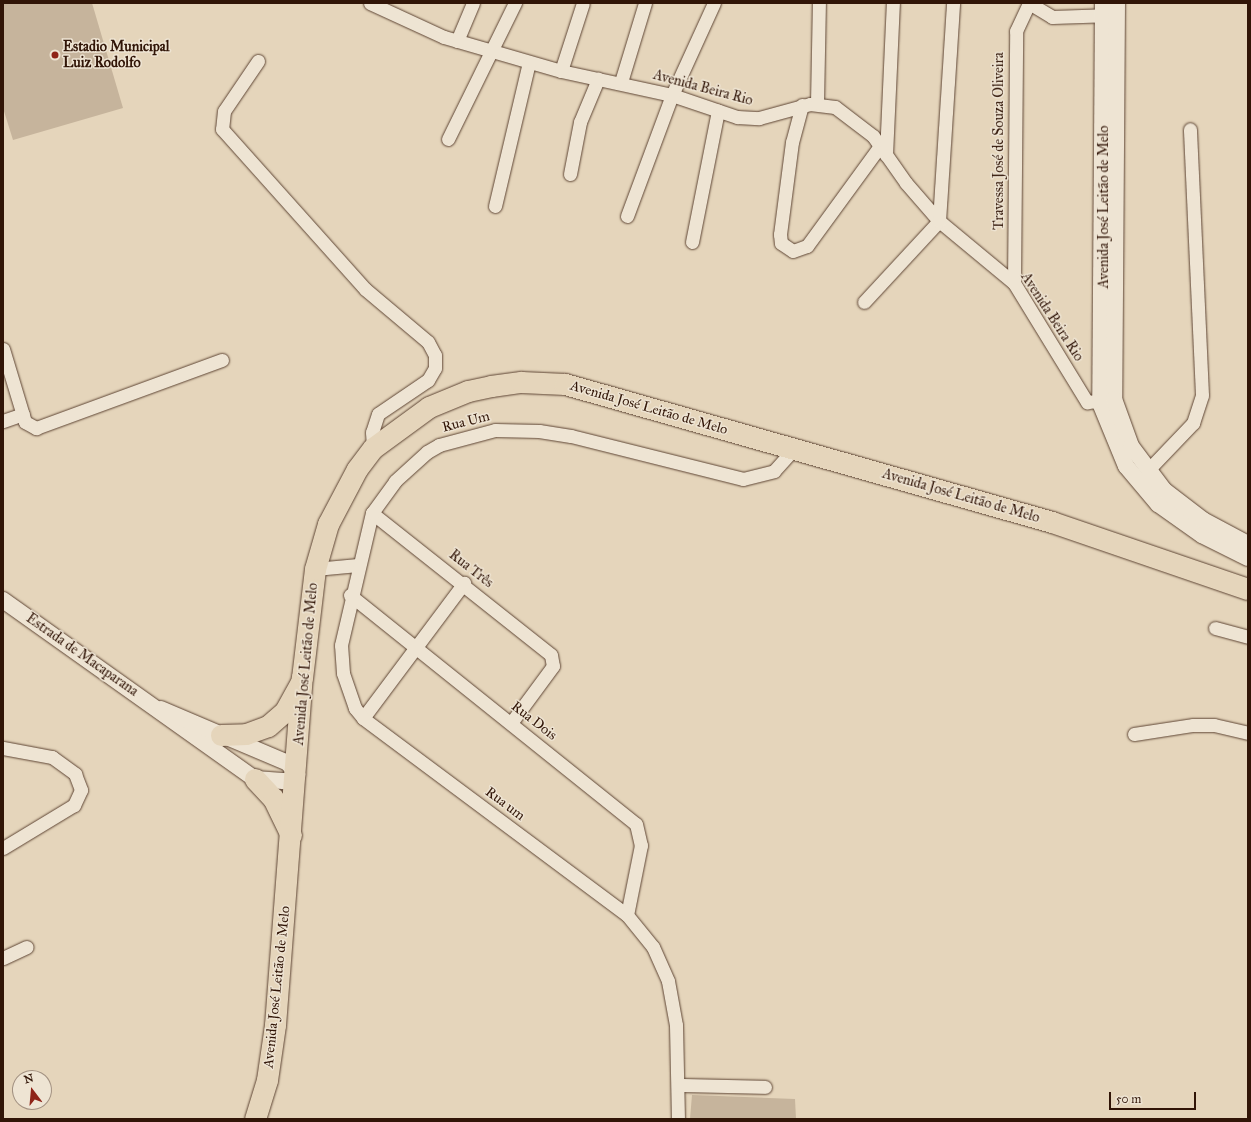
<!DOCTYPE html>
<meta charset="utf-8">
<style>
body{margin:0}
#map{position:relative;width:1251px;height:1122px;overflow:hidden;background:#e5d5bb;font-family:"IM FELL Great Primer",serif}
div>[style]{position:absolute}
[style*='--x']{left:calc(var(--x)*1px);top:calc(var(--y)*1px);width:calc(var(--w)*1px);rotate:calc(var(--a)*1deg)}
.green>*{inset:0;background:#c6b49c}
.roads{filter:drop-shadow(0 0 1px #5e4534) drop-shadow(0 0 1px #5e4534)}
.minor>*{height:13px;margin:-6.5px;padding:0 6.5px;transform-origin:6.5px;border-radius:6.5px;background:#eee4d3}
.tertiary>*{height:16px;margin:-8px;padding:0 8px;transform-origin:8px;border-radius:8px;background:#eee4d3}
.primary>*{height:21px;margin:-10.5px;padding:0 10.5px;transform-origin:10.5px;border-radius:10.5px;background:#e5d5bb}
.dots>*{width:11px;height:11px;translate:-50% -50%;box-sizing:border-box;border:2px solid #eee4d3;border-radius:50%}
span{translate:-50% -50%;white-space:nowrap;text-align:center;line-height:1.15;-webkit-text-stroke:3px #eee4d3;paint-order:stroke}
.poi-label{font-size:14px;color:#311507;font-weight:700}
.left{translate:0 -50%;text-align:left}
.street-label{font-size:14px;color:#311507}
.frame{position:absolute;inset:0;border:4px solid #311507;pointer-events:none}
.north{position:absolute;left:12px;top:1070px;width:40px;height:40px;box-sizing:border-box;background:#eee4d3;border:1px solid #a29181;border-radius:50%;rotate:344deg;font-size:11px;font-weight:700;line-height:16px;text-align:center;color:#311507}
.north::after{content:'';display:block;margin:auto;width:14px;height:18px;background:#8f2418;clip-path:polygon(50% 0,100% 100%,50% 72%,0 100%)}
.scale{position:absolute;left:1109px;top:1092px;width:87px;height:18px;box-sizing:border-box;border:2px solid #311507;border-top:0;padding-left:5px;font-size:12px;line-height:14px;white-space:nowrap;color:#311507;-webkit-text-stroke:3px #eee4d3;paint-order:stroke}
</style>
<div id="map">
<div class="green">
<i style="clip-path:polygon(3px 3px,92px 3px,123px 108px,13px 140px,3px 108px)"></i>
<i style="clip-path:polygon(692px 1095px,795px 1099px,796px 1119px,690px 1119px)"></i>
</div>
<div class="roads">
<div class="minor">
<i style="--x:370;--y:3;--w:81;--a:24.7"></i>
<i style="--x:444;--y:37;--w:122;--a:16.2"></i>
<i style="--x:561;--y:71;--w:114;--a:12.2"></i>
<i style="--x:672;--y:95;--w:69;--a:18.7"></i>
<i style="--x:737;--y:117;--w:22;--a:3"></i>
<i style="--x:759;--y:118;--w:53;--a:-15.4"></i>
<i style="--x:810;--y:104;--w:25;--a:7"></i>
<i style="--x:835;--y:107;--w:48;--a:37.3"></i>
<i style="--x:873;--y:136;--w:57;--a:54.9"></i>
<i style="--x:906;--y:183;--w:50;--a:49"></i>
<i style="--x:939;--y:221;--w:97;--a:39.6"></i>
<i style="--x:1014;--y:283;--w:140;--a:58.5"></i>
<i style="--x:1087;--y:402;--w:23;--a:-5"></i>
<i style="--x:1029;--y:3;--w:27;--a:31"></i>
<i style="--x:1052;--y:17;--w:60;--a:-1.9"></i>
<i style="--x:457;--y:41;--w:41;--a:-67.2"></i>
<i style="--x:258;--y:61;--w:60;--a:124.2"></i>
<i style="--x:224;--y:111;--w:18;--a:96"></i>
<i style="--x:222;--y:129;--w:215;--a:48.2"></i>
<i style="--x:365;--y:289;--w:82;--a:40.1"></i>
<i style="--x:428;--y:342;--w:15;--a:62"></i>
<i style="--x:435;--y:355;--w:13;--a:90"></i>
<i style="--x:435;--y:368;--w:14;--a:120"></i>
<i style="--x:428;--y:380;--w:60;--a:145.8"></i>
<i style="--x:378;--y:414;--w:19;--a:108"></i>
<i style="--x:372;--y:432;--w:16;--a:86"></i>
<i style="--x:561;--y:71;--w:71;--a:-72.1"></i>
<i style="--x:621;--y:82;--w:83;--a:-73.1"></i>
<i style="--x:817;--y:103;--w:100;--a:-88.9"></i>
<i style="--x:802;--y:105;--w:38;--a:105"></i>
<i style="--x:792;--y:142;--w:93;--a:97.4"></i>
<i style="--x:780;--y:234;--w:9;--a:84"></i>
<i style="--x:781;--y:243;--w:14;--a:34"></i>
<i style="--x:793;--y:251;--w:15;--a:-20"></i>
<i style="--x:807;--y:246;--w:124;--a:-53.9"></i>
<i style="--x:448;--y:139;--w:152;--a:-63.8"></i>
<i style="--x:886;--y:155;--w:152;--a:-87.4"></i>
<i style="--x:570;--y:174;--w:53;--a:-79.1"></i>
<i style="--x:580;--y:122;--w:47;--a:-67.3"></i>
<i style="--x:495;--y:206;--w:148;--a:-76.7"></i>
<i style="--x:627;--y:216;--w:129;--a:-69.6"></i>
<i style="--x:672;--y:95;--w:101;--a:-65.5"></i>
<i style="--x:692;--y:242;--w:134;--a:-78.8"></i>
<i style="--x:1014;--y:283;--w:252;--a:-89.5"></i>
<i style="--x:1016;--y:31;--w:31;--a:-65"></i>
<i style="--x:864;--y:302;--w:110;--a:-47.2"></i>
<i style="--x:939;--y:221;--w:218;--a:-86.3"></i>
<i style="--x:3;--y:349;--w:76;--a:73.2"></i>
<i style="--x:25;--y:422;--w:13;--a:29"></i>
<i style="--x:36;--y:428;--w:198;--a:-20.1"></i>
<i style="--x:3;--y:421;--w:21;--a:-19"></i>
<i style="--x:1149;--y:469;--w:64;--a:-46.3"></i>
<i style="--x:1193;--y:423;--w:29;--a:-72"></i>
<i style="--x:1202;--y:395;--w:266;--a:-92.6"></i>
<i style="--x:372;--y:513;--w:228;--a:38.4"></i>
<i style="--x:551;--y:655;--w:11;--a:80"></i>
<i style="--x:553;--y:666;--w:71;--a:126.4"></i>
<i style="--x:315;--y:569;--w:43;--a:-5.3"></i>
<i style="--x:350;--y:595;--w:366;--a:38.7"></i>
<i style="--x:636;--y:824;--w:22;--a:77"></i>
<i style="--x:641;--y:845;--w:71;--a:101.3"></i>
<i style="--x:627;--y:915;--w:41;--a:50.9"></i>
<i style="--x:653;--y:947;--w:37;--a:66"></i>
<i style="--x:668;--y:981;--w:45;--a:79.7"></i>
<i style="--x:676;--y:1025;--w:94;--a:88.8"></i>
<i style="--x:1215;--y:628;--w:34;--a:15"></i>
<i style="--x:363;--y:718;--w:169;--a:-53.2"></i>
<i style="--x:1134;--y:734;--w:60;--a:-8.7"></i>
<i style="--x:1193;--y:725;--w:21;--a:0"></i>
<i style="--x:1214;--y:725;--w:35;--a:13"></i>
<i style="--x:3;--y:748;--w:50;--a:10.4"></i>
<i style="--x:52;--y:757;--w:29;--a:36"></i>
<i style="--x:75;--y:774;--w:17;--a:69"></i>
<i style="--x:81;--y:790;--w:17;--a:115"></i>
<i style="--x:74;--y:805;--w:83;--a:148.8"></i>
<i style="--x:627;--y:915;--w:329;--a:-143.3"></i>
<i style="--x:363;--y:718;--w:13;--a:-129"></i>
<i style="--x:355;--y:708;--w:37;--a:-109"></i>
<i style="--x:343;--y:673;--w:28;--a:-94"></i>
<i style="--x:341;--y:645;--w:136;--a:-76.8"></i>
<i style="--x:372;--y:513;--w:39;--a:-54"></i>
<i style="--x:395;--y:481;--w:43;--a:-42.2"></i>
<i style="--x:427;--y:452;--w:14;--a:-30"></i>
<i style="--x:439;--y:445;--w:58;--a:-15"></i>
<i style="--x:495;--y:430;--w:44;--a:1.3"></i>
<i style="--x:539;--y:431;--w:32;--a:9"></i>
<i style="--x:571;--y:436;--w:177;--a:14"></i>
<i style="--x:743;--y:479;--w:32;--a:-14"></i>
<i style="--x:774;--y:471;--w:30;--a:-48"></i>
<i style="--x:3;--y:958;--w:26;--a:-25"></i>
<i style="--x:678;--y:1085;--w:87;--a:1.3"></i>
</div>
<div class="tertiary">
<i style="--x:1103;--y:3;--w:400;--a:90.4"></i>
<i style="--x:1100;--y:403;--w:68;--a:67.6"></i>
<i style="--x:1126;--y:466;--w:50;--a:49.9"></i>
<i style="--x:1158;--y:504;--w:54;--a:35.2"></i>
<i style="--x:1202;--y:535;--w:51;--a:26.6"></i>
<i style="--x:1117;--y:3;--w:396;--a:90.4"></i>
<i style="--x:1114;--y:399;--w:50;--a:70.1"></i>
<i style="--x:1131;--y:446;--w:55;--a:53.1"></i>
<i style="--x:1164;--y:490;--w:49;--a:37.6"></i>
<i style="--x:1203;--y:520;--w:51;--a:28.1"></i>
<i style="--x:3;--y:600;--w:309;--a:35.4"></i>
<i style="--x:255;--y:779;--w:31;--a:4"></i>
<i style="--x:286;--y:781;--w:13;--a:-29"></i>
<i style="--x:297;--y:775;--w:15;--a:-127"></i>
<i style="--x:288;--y:763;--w:138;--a:-157"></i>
</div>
<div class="primary">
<i style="--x:221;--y:735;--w:25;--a:-2"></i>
<i style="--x:246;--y:734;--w:23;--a:-20"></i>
<i style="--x:268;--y:726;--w:23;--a:-41"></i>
<i style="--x:285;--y:711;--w:31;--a:-61"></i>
<i style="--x:255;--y:779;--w:26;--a:47"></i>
<i style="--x:273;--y:798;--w:41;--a:64.1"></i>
<i style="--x:255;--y:1119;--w:41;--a:-72.9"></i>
<i style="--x:267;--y:1080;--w:56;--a:-81.7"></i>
<i style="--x:275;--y:1025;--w:348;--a:-85.6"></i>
<i style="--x:302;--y:678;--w:110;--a:-83.2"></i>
<i style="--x:315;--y:569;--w:47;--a:-73.9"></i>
<i style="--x:328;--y:524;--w:62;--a:-62.2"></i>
<i style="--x:357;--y:469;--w:26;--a:-53"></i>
<i style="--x:373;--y:448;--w:69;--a:-36.2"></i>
<i style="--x:429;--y:407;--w:42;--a:-22.3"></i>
<i style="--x:468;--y:391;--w:24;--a:-12"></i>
<i style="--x:491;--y:386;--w:30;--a:-8"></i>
<i style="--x:521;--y:382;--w:44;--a:2.6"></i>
<i style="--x:565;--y:384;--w:506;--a:15.82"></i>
<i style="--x:1052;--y:522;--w:207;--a:18.9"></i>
</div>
</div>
<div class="dots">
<i style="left:55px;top:55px;background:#8f2418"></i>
</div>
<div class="poi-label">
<span class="left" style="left:63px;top:55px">Estadio Municipal<br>Luiz Rodolfo</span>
</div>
<div class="street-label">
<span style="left:703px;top:88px;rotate:15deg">Avenida Beira Rio</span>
<span style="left:999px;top:141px;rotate:-90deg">Travessa José de Souza Oliveira</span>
<span style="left:1104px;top:207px;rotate:-90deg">Avenida José Leitão de Melo</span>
<span style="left:1052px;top:317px;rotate:57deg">Avenida Beira Rio</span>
<span style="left:649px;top:408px;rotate:16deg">Avenida José Leitão de Melo</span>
<span style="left:466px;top:422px;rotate:-14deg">Rua Um</span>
<span style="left:961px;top:496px;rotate:16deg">Avenida José Leitão de Melo</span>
<span style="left:471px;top:569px;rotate:38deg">Rua Três</span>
<span style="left:82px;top:655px;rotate:35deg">Estrada de Macaparana</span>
<span style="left:306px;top:664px;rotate:-85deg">Avenida José Leitão de Melo</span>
<span style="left:534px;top:721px;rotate:38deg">Rua Dois</span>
<span style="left:505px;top:804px;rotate:37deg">Rua um</span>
<span style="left:277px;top:987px;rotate:-84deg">Avenida José Leitão de Melo</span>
</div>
<div class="frame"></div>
<div class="north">N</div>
<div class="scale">50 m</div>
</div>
